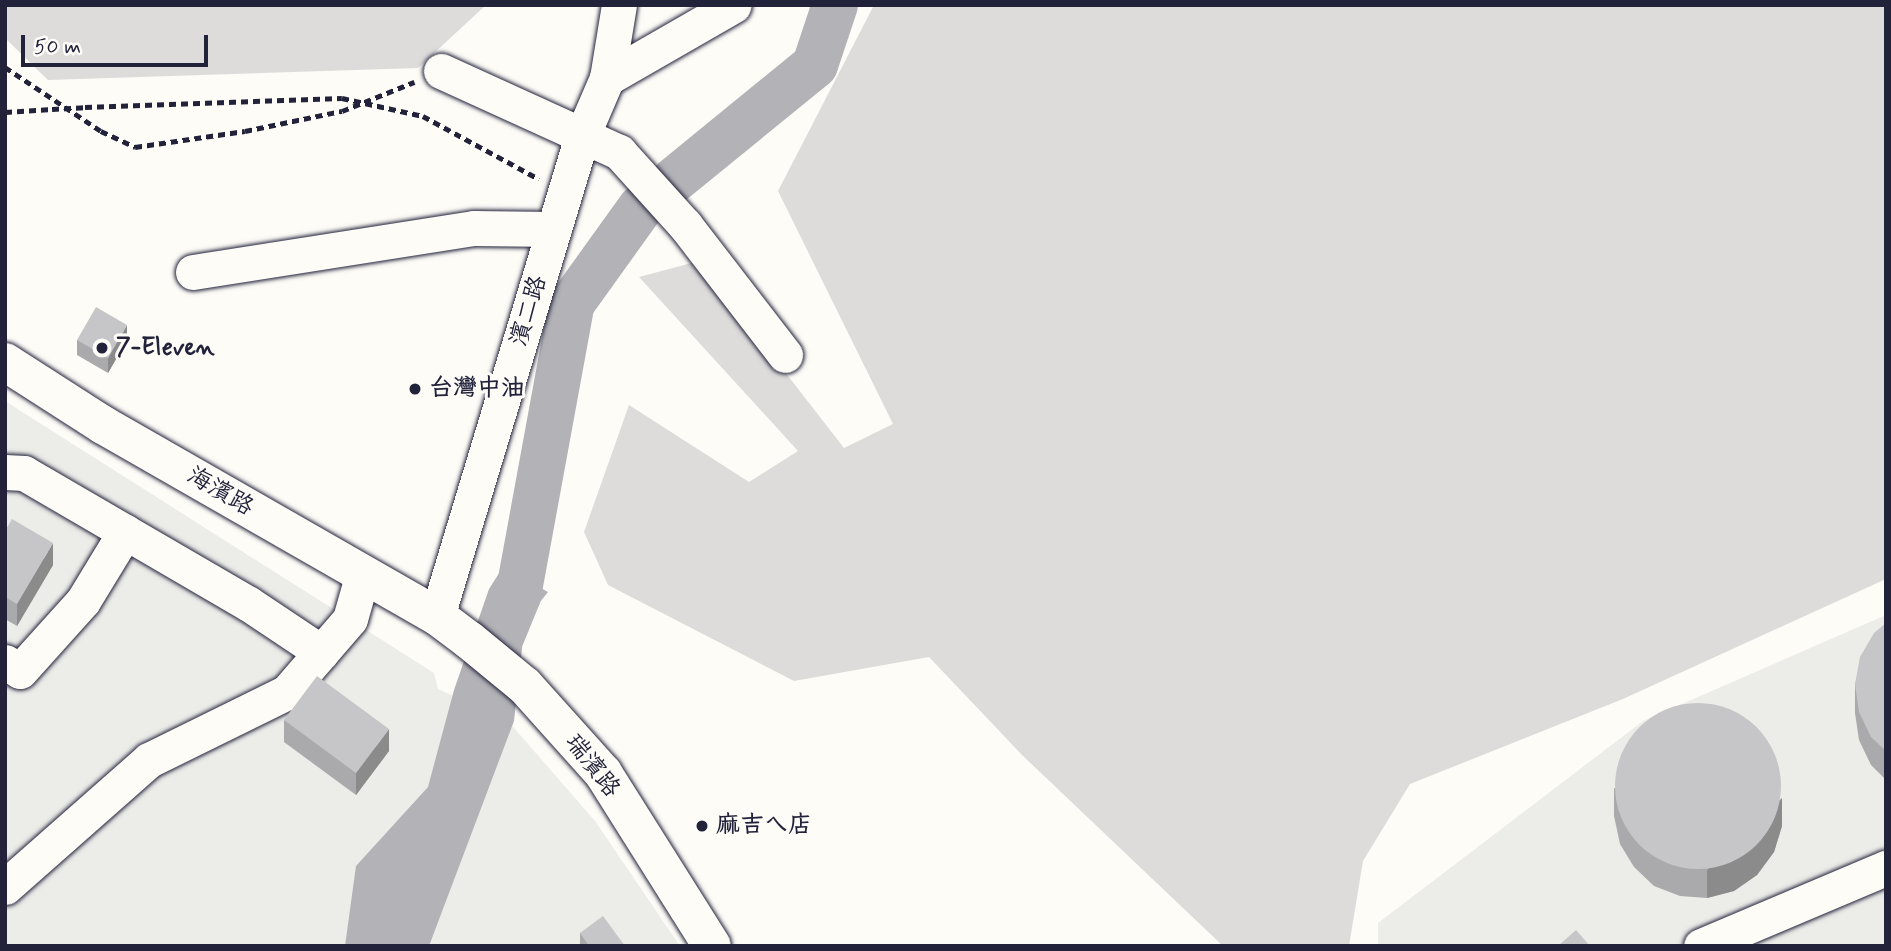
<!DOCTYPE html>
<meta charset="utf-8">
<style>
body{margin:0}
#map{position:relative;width:1891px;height:951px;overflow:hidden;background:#fdfcf7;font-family:Mynerve,"LXGW WenKai TC",sans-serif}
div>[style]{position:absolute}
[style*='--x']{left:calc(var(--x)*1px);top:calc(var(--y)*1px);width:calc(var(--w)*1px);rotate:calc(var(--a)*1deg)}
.built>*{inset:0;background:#ecece9}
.green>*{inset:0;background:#dddcdb}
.water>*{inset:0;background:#b2b2b7}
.river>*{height:46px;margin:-23px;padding:0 23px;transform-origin:23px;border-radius:23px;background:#b2b2b7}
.path>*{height:4.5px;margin-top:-2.25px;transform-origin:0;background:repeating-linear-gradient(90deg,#22223b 0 7px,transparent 0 12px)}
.roads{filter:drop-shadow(0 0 2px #22223b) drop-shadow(0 0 2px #22223b)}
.minor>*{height:35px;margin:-17.5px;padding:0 17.5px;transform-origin:17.5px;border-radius:17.5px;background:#fdfcf7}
.major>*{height:38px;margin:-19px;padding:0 19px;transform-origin:19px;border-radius:19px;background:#fdfcf7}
.path-bridge>*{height:4.5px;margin-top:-2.25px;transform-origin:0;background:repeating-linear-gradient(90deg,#22223b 0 7px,transparent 0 12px)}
.wall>*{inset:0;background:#aaaaac}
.shaded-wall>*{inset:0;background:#8b8b8c}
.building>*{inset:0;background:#c6c6c8}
.round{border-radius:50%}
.dots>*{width:19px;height:19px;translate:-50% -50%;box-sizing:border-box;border:4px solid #fdfcf7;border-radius:50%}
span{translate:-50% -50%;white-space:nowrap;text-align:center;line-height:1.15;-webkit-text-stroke:6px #fdfcf7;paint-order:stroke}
.street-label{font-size:24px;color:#22223b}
.poi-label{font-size:24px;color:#22223b;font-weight:700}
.left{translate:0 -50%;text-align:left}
.frame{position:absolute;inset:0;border:7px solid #22223b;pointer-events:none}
.scale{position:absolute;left:21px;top:35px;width:187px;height:32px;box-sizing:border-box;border:4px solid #22223b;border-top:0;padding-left:9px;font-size:21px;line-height:24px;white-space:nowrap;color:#22223b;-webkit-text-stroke:5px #fdfcf7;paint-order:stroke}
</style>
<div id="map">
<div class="built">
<i style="clip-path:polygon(5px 401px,434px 673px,438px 689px,508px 721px,595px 821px,680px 946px,5px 946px)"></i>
<i style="clip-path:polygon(1886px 615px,1886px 946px,1378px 946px,1378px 923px,1643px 721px)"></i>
</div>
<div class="green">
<i style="clip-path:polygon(5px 5px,486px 5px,418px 68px,48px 80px,5px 38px)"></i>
<i style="clip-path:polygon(874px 5px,1886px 5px,1886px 579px,1623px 699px,1410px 784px,1363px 861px,1349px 946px,1223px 946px,1022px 755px,929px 657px,794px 681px,608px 585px,584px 532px,629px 405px,749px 482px,798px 451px,639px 277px,699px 261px,844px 448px,893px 424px,778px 191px)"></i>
</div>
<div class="water">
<i style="clip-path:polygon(503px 567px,548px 592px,525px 621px,514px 721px,429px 946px,345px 946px,356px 866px,428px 787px,454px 690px,489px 589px)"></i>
</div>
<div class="river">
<i style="--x:673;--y:181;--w:183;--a:-39.2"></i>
<i style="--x:815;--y:65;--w:63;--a:-71.6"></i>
<i style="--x:502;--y:635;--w:42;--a:-67.7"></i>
<i style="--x:518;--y:596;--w:298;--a:-79.6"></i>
<i style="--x:572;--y:303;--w:118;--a:-54.3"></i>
</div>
<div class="path">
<i style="--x:5;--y:67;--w:115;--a:33.7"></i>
<i style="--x:101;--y:131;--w:38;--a:25"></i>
<i style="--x:135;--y:147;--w:111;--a:-8.3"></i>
<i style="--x:245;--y:131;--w:99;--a:-11.7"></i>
<i style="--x:342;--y:111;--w:78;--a:-21.9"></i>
<i style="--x:85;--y:107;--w:257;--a:-2"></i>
<i style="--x:5;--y:112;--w:47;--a:-3.7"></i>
<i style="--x:423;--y:116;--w:132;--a:28.5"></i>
</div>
<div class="roads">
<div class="minor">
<i style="--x:441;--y:71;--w:196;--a:24.5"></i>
<i style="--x:619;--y:152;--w:98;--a:47.9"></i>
<i style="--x:685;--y:225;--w:164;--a:52.4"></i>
<i style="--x:607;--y:78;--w:146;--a:-29.9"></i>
<i style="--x:193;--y:272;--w:284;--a:-8.9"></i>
<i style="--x:474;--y:228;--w:80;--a:0.7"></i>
<i style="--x:5;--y:472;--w:19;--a:3"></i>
<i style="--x:24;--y:473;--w:260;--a:30.2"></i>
<i style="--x:249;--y:604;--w:87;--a:33.7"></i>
<i style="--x:437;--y:616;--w:501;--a:-73.19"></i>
<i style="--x:582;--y:136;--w:63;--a:-66.7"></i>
<i style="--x:607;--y:78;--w:74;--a:-80.7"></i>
<i style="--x:5;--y:662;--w:17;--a:31"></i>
<i style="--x:20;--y:671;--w:94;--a:-48"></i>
<i style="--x:83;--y:601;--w:81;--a:-58.7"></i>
<i style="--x:5;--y:887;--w:192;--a:-41.4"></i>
<i style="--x:149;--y:760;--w:154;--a:-26.2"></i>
<i style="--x:287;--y:692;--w:96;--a:-49.2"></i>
<i style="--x:350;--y:619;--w:48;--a:-74.2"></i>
<i style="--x:1701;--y:946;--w:201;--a:-22.9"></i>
</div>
<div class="major">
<i style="--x:5;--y:362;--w:117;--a:32.7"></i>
<i style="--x:103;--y:425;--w:385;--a:29.8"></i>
<i style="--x:437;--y:616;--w:40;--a:37"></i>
<i style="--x:469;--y:640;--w:72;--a:39.4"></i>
<i style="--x:525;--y:686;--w:117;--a:48.1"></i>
<i style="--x:603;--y:773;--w:204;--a:57.8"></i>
</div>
</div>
<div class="path-bridge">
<i style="--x:342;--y:98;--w:83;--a:12.5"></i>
<i style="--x:52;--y:109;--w:33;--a:-3"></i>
</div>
<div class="wall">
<i style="clip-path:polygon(77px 340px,127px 340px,108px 373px,77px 355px)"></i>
<i style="clip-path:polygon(5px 531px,53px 565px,17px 626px,5px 619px)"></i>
<i style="clip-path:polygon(1886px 623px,1886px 780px,1871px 765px,1859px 740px,1855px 713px,1855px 684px)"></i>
<i style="clip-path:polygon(284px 720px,389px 751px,356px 795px,284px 742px)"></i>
<i style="clip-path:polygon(1614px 788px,1782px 826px,1774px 852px,1757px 875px,1734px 891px,1707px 898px,1680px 896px,1654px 886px,1634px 867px,1620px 844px,1614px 816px)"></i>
<i style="clip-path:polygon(580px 933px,625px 946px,580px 946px)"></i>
</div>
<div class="shaded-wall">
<i style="clip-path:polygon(127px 325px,127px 340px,108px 373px,108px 358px)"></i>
<i style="clip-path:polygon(53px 543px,53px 565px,17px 626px,17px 604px)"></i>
<i style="clip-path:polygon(389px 729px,389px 751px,356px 795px,356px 773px)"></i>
<i style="clip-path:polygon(1782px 798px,1782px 826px,1774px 852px,1757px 875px,1734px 891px,1707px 898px,1707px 870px)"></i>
</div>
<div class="building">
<i style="clip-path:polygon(96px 307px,127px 325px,108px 358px,77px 340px)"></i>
<i style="clip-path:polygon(12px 519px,53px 543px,17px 604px,5px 597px,5px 531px)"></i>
<i style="clip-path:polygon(1886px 623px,1886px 751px,1871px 737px,1859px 712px,1855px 684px,1860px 657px,1874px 633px)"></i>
<i style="clip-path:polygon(317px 676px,389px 729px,356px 773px,284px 720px)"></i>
<i class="round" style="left:1615px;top:703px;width:166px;height:166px"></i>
<i style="clip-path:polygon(603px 916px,625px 946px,589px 946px,580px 933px)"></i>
<i style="clip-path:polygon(1576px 930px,1590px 946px,1558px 946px)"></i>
</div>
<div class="dots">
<i style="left:102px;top:348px;background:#22223b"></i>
<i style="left:415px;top:389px;background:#22223b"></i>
<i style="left:702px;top:826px;background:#22223b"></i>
</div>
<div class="street-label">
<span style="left:529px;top:311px;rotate:-73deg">濱二路</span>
<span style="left:220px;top:492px;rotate:30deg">海濱路</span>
<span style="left:592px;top:766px;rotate:52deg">瑞濱路</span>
</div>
<div class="poi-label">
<span class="left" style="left:116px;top:348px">7-Eleven</span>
<span class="left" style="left:429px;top:389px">台灣中油</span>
<span class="left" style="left:716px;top:826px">麻吉ㄟ店</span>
</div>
<div class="frame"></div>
<div class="scale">50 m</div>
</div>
